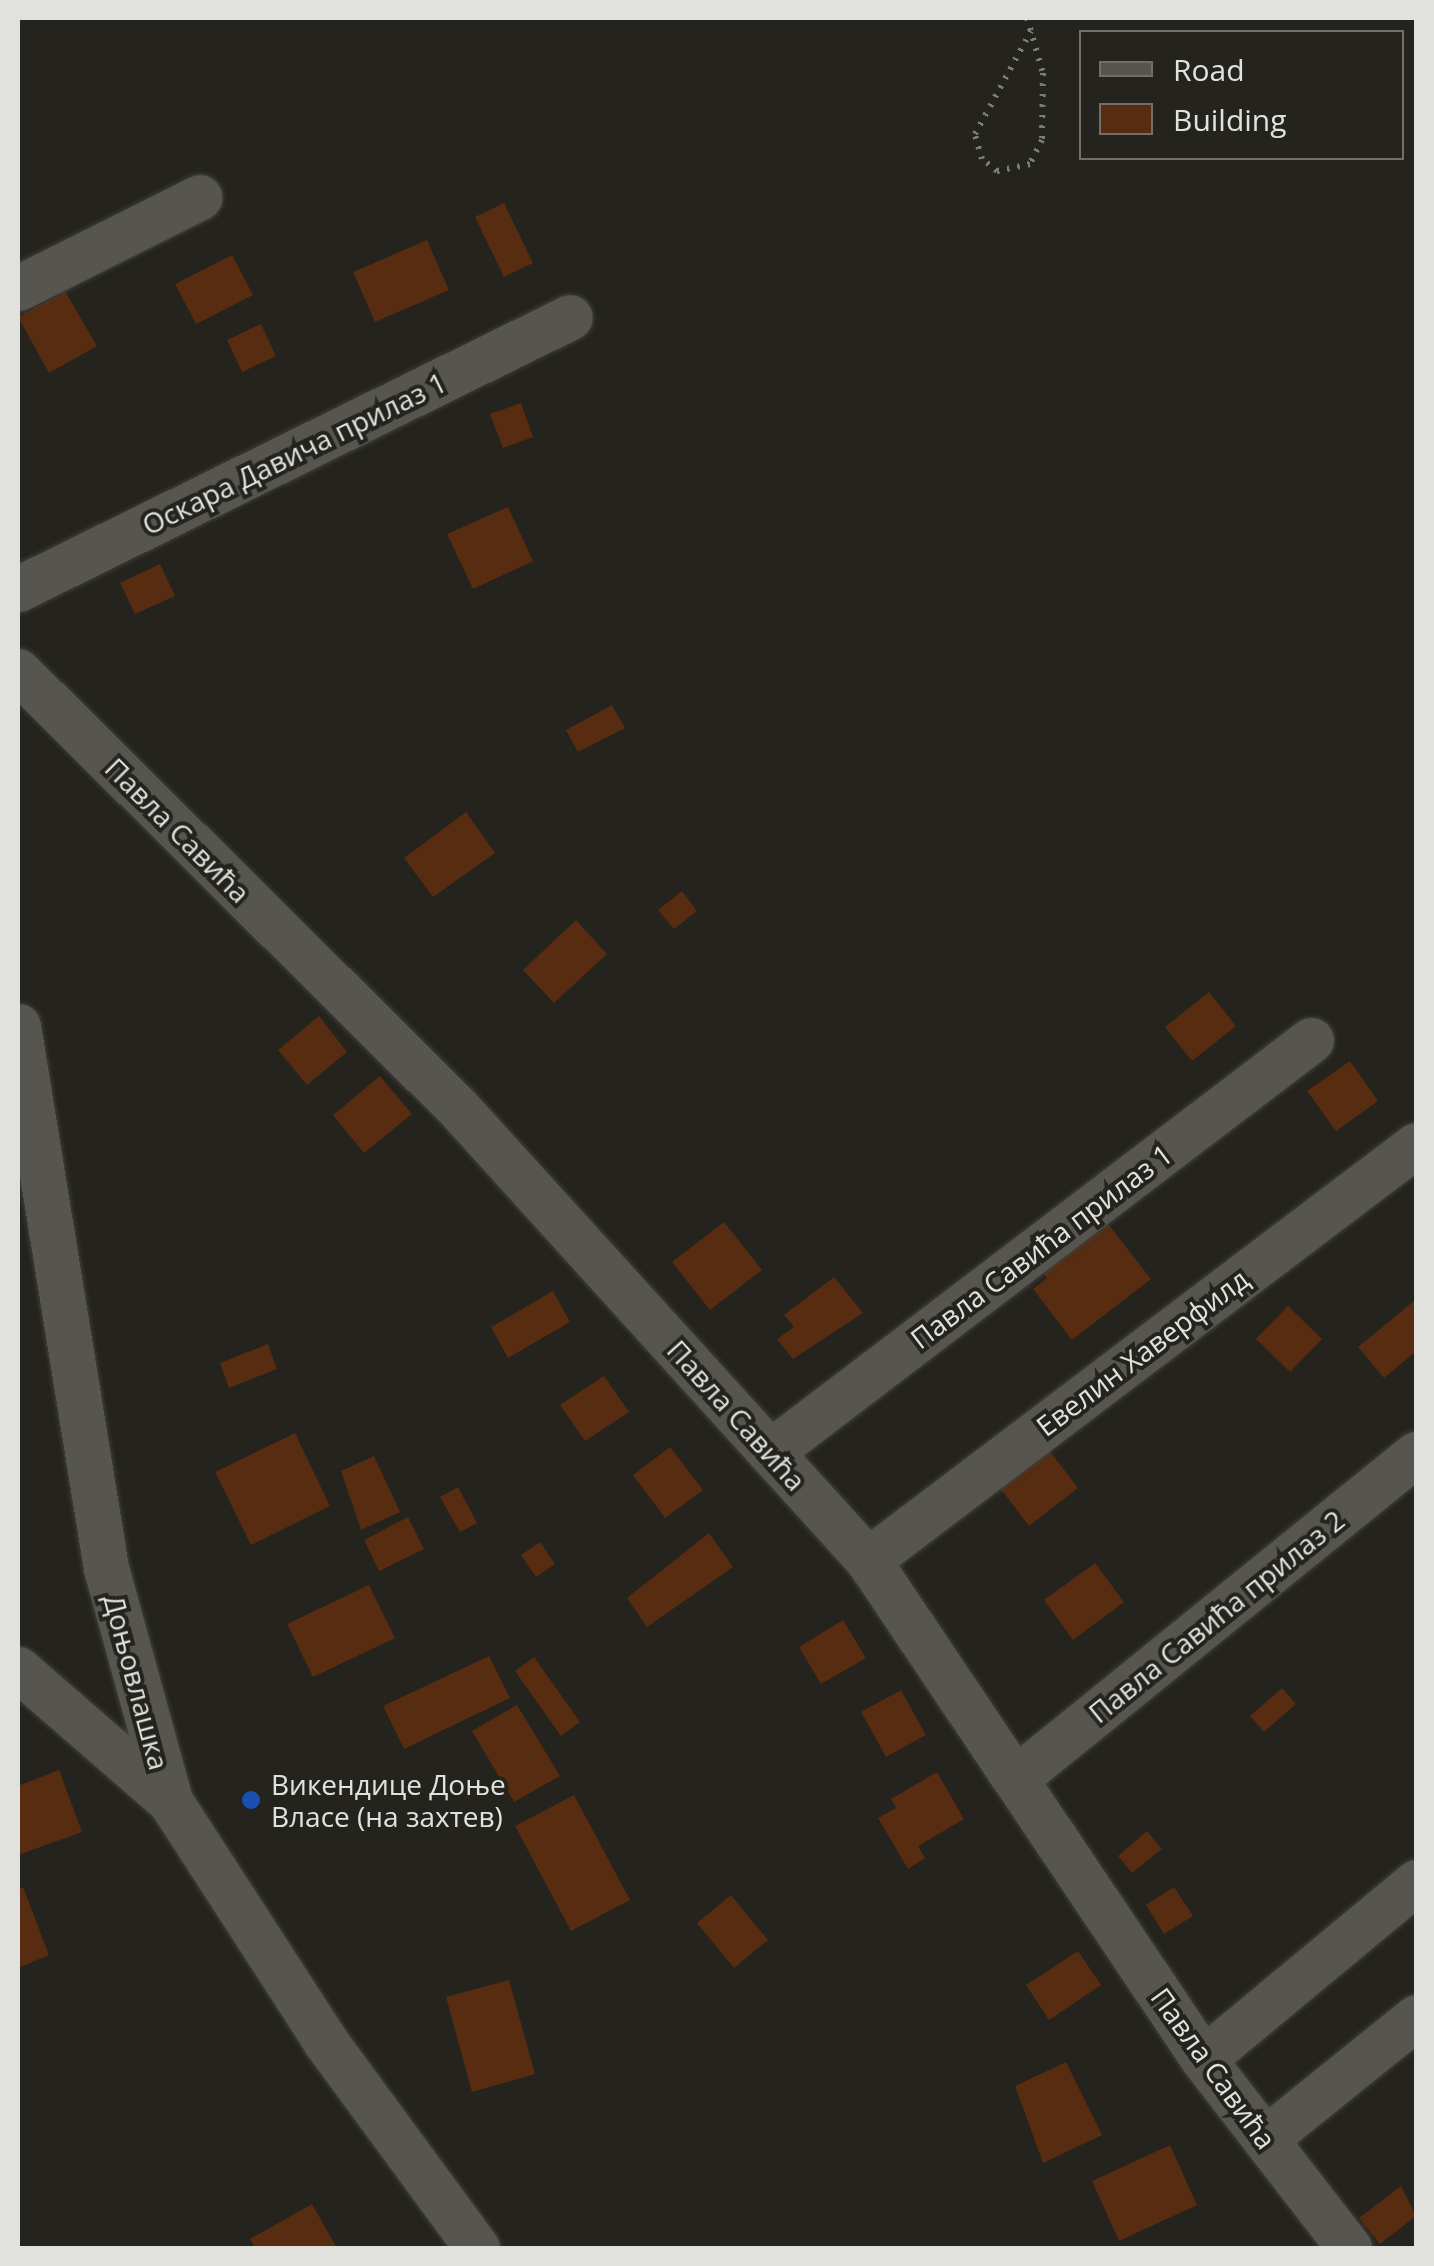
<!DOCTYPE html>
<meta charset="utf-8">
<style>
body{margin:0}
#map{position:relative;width:1434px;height:2266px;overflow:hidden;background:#24231e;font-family:"Open Sans",sans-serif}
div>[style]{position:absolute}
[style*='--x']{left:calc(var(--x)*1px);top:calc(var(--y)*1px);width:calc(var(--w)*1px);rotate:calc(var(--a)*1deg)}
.building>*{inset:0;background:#572c11}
.path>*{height:6px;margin-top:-3px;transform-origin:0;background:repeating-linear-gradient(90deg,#7c7c77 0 2.5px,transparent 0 10.5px)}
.roads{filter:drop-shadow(0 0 2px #41403b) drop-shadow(0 0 2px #41403b)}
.minor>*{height:45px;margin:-22.5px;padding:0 22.5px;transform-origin:22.5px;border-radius:22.5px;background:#56554f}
.dots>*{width:28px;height:28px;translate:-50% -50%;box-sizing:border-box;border:5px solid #24231e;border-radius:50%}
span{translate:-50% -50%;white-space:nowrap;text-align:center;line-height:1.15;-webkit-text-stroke:8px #24231e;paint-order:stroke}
.street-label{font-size:28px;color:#e1e1dd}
.poi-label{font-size:28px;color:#e1e1dd}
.left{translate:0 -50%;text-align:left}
.frame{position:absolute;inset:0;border:20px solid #e1e1dd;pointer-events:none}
.legend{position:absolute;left:1079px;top:30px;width:325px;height:130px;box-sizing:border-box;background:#24231e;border:2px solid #706f6a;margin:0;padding:12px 18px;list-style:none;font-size:30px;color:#e1e1dd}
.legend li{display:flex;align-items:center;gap:20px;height:50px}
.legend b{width:50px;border:2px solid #706f6a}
</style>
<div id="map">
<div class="building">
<i style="clip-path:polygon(504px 203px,533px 263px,504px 277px,475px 217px)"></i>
<i style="clip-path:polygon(427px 240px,449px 290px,375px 322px,353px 272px)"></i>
<i style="clip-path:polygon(232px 255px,253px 295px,196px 324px,175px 284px)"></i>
<i style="clip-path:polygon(65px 291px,97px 346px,49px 373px,18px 317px)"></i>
<i style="clip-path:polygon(261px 324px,276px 356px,242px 372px,227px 340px)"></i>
<i style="clip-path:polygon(521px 403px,533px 437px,503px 448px,490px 414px)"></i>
<i style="clip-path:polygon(508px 507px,533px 561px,473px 589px,447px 534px)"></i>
<i style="clip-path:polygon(160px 564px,175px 596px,135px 614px,120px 583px)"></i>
<i style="clip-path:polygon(612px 705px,625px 728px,578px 752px,566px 730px)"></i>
<i style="clip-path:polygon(466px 812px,495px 853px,433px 897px,404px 858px)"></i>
<i style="clip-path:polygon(682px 891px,697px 911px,674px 929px,658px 910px)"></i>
<i style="clip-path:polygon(576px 920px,607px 954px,554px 1003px,523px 970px)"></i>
<i style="clip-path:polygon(1209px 992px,1236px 1026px,1192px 1061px,1165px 1027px)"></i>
<i style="clip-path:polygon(319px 1016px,347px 1052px,307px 1085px,278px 1050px)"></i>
<i style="clip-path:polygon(1350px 1061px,1378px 1101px,1336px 1131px,1307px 1091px)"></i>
<i style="clip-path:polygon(380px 1076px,412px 1114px,364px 1153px,333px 1115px)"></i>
<i style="clip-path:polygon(724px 1222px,762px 1270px,710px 1310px,672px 1262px)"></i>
<i style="clip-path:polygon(1108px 1224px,1151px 1279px,1072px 1340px,1033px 1289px,1047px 1278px,1043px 1273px)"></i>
<i style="clip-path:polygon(834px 1277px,863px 1313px,793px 1359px,777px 1339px,794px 1327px,784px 1315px)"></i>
<i style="clip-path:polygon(553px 1291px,570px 1322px,508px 1358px,491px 1327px)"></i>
<i style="clip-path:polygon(1415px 1300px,1416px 1351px,1384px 1378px,1358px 1347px)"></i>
<i style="clip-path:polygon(1288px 1306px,1322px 1339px,1290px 1372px,1256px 1339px)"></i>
<i style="clip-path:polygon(268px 1344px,277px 1369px,229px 1388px,220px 1363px)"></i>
<i style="clip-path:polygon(604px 1376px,629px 1412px,585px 1441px,560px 1405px)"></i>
<i style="clip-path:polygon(295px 1433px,330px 1506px,251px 1545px,215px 1472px)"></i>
<i style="clip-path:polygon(1043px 1442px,1078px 1488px,1029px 1526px,994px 1480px)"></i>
<i style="clip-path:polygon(670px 1447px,703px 1490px,665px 1518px,633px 1475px)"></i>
<i style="clip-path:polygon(374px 1456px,400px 1512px,361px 1530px,341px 1471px)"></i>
<i style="clip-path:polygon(458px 1487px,477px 1523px,460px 1532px,440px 1497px)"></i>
<i style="clip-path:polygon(408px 1517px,424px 1549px,379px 1571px,364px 1540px)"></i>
<i style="clip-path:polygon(709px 1533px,733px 1567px,647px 1627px,627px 1598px)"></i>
<i style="clip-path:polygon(540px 1542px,555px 1564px,536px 1577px,521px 1555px)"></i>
<i style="clip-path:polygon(1095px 1563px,1124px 1602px,1073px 1640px,1044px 1600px)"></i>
<i style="clip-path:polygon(369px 1585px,395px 1638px,313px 1677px,287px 1624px)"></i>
<i style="clip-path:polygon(843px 1620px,866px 1658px,821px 1684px,799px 1647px)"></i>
<i style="clip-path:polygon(489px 1656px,510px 1698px,404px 1749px,383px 1706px)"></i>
<i style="clip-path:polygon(534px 1657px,580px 1722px,561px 1736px,515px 1671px)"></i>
<i style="clip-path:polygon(1282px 1688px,1296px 1704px,1264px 1732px,1250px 1716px)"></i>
<i style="clip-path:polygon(901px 1690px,926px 1735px,886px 1757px,861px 1712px)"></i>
<i style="clip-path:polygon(517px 1705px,560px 1776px,514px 1802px,472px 1731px)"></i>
<i style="clip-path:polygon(59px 1770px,82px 1832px,18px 1855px,18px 1786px)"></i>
<i style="clip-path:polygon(937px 1772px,964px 1819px,918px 1846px,925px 1858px,908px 1869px,878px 1818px,896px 1808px,891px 1799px)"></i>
<i style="clip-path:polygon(574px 1795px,630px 1900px,571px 1931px,515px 1826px)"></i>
<i style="clip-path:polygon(1147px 1831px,1162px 1849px,1132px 1873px,1118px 1856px)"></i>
<i style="clip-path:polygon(23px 1887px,49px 1955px,18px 1968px,18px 1889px)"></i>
<i style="clip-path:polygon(1174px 1887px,1193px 1916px,1164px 1934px,1146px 1905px)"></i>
<i style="clip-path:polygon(731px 1895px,768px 1940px,734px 1968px,697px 1923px)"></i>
<i style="clip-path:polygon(1078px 1951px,1101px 1985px,1049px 2020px,1026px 1985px)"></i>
<i style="clip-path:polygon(509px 1980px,535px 2074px,472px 2092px,446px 1997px)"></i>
<i style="clip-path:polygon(1066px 2062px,1102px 2135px,1043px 2163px,1015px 2086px)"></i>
<i style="clip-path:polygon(1170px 2145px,1197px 2205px,1119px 2241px,1092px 2181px)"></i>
<i style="clip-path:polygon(1401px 2186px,1416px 2216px,1380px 2244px,1359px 2218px)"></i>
<i style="clip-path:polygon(312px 2204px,337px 2248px,255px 2248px,250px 2239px)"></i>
</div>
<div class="path">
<i style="--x:1027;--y:18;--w:57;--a:73.8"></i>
<i style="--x:1043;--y:73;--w:67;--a:90.9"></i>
<i style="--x:1042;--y:140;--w:27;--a:117"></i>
<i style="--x:1030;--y:164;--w:34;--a:168"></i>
<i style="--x:997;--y:171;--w:19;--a:-141"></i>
<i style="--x:982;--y:159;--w:26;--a:-106"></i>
<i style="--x:975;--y:134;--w:117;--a:-61.5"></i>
</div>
<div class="roads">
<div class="minor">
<i style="--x:18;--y:288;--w:203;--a:-26.6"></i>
<i style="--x:18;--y:589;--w:615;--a:-26.23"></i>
<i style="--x:18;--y:671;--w:620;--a:44.8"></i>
<i style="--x:458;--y:1108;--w:610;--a:47.79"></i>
<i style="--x:868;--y:1560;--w:601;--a:56.12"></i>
<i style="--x:1203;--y:2059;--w:239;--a:52.3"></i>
<i style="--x:18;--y:1026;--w:549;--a:80.78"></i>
<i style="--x:106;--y:1568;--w:242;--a:74.6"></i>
<i style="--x:170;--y:1801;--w:286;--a:57.1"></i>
<i style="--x:325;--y:2041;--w:257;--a:53.7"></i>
<i style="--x:770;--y:1452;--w:680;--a:-37.29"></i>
<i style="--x:868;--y:1560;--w:687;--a:-37.14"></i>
<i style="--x:18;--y:1669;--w:201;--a:41"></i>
<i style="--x:1016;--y:1778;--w:515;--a:-39.01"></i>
<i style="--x:1203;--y:2059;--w:277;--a:-39.7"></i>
<i style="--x:1265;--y:2139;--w:194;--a:-38.9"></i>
</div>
</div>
<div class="dots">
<i style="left:251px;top:1800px;background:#1a4fb4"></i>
</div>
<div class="street-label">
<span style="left:294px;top:453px;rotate:-26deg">Оскара Давича прилаз 1</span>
<span style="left:178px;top:830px;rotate:45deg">Павла Савића</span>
<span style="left:1041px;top:1246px;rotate:-37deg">Павла Савића прилаз 1</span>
<span style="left:1142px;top:1352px;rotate:-37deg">Евелин Хаверфилд</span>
<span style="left:737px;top:1415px;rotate:48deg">Павла Савића</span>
<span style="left:1216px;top:1616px;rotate:-39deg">Павла Савића прилаз 2</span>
<span style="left:137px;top:1682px;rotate:75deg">Доњовлашка</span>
<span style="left:1214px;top:2068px;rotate:54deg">Павла Савића</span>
</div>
<div class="poi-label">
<span class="left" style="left:271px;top:1800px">Викендице Доње<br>Власе (на захтев)</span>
</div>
<div class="frame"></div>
<ul class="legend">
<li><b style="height:12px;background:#56554f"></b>Road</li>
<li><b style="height:28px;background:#572c11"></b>Building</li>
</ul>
</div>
